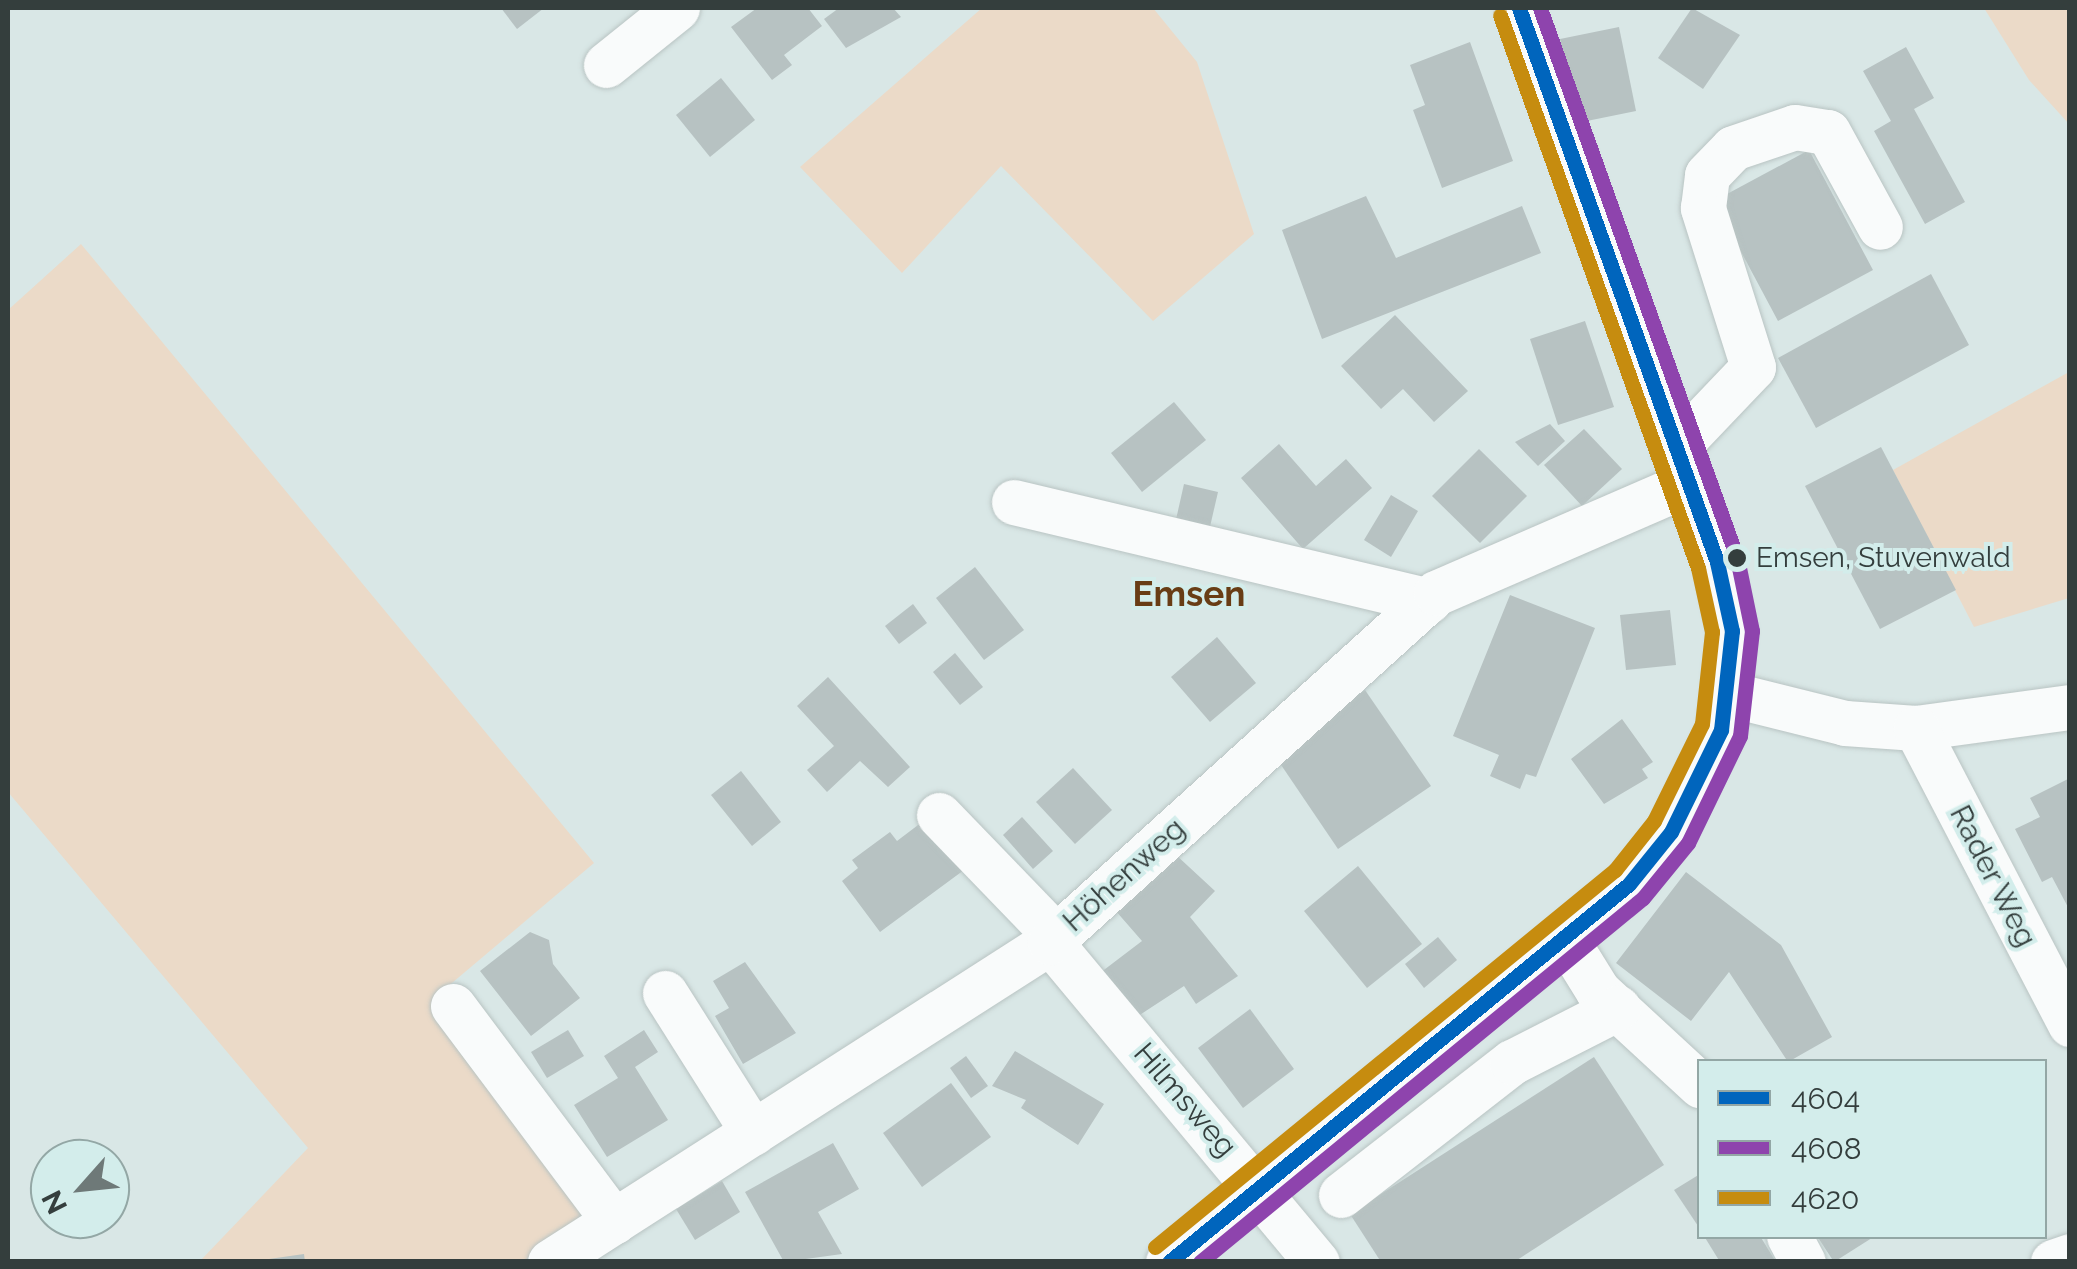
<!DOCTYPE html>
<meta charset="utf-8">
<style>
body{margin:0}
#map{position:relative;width:2077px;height:1269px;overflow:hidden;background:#d9e7e6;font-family:Raleway,sans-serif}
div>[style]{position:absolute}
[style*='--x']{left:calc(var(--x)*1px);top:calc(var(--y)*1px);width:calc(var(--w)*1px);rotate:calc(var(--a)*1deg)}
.green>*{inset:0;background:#ebdac8}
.building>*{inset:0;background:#b7c2c2}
.roads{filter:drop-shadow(0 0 2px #b9c4c3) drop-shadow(0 0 2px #b9c4c3)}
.minor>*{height:45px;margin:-22.5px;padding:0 22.5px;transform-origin:22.5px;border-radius:22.5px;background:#f9fbfb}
.bus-1>*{height:15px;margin:-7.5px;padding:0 7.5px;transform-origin:7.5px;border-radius:7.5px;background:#0065bd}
.bus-2>*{height:15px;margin:-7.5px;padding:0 7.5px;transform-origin:7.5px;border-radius:7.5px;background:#8e44ad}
.bus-3>*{height:15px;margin:-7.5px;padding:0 7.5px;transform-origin:7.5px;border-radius:7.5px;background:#c68c0f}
.dots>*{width:28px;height:28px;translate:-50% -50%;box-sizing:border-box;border:5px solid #d3edeb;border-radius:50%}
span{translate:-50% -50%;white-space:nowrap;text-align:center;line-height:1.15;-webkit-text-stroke:8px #d3edeb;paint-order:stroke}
.bus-label{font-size:28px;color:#343e3d}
.left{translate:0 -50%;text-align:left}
.street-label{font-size:30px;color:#343e3d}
.quarter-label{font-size:35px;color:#683d15;font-weight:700}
.frame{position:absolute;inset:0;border:10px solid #343e3d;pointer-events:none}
.legend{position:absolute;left:1697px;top:1059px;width:350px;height:180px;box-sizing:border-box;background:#d3edeb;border:2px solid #93a7a5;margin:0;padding:12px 18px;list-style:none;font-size:30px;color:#343e3d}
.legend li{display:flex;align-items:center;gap:20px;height:50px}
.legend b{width:50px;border:2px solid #93a7a5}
.north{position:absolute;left:30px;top:1139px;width:100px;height:100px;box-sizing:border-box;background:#d3edeb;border:2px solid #93a7a5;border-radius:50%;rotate:243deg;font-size:28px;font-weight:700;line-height:40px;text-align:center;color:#343e3d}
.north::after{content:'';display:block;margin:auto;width:35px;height:45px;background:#6e7978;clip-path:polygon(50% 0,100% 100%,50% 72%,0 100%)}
</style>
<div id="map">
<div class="green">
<i style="clip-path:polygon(982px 8px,1153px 8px,1197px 62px,1254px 234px,1153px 321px,1001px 166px,902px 273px,800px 167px)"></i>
<i style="clip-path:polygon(1984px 8px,2069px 8px,2069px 124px,2029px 80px)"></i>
<i style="clip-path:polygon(81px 244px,594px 863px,433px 999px,588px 1220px,523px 1261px,200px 1261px,308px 1148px,8px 792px,8px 310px)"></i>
<i style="clip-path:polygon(2069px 372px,2069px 598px,1974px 627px,1893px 470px)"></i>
</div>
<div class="building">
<i style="clip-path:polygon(501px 8px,544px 8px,517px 29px)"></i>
<i style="clip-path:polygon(757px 8px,808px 8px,822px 26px,784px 55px,792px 65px,772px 80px,731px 27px)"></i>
<i style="clip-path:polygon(839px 8px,893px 8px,901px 17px,846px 48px,824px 19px)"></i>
<i style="clip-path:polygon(1692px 8px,1740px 35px,1703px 89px,1658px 58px)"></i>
<i style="clip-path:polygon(1619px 27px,1636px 111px,1577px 123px,1560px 39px)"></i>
<i style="clip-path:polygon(1470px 42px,1513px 161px,1442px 188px,1413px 110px,1425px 105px,1410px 65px)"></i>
<i style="clip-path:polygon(1906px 47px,1934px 98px,1914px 109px,1965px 202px,1925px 224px,1874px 131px,1891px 121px,1863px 71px)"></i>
<i style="clip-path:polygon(721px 78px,755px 120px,710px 157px,676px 115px)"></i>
<i style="clip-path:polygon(1809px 150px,1873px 270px,1778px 321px,1714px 201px)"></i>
<i style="clip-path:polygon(1366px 196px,1396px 258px,1522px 206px,1541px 253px,1322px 339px,1282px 230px)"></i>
<i style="clip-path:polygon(1931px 274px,1969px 345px,1816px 428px,1778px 358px)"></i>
<i style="clip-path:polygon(1395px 315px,1468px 391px,1434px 422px,1403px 389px,1381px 409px,1341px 366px)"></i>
<i style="clip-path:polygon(1585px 321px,1614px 407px,1558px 425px,1530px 339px)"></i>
<i style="clip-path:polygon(1174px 402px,1206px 440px,1142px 492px,1111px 453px)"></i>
<i style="clip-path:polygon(1550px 424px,1565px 441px,1538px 466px,1515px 442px)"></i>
<i style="clip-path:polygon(1584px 429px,1622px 469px,1582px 506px,1544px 465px)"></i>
<i style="clip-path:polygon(1279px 444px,1316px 486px,1346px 459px,1372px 488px,1303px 549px,1241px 478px)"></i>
<i style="clip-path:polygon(1881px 447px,1956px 590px,1880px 629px,1805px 486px)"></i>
<i style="clip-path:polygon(1479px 449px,1527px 496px,1480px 543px,1432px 496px)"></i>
<i style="clip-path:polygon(1184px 484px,1218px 492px,1209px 531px,1175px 524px)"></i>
<i style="clip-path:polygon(1391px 495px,1418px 511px,1391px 557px,1364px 540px)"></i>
<i style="clip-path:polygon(975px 567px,1024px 630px,984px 660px,936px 598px)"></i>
<i style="clip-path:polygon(1510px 595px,1595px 628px,1536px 777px,1526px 774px,1520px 789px,1490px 776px,1499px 755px,1453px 736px)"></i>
<i style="clip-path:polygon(913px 604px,927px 623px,899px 644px,885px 626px)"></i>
<i style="clip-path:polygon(1670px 610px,1676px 665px,1626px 670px,1620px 615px)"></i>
<i style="clip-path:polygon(1217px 637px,1256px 683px,1210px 722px,1171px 677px)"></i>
<i style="clip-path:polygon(955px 653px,983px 687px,960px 705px,933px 672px)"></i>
<i style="clip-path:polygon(828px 677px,910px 767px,888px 787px,860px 761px,827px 792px,807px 770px,834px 746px,797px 706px)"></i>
<i style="clip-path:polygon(1365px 690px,1431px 786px,1338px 849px,1273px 753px)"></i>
<i style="clip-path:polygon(1622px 719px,1653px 762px,1642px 769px,1648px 778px,1604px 804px,1571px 759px)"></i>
<i style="clip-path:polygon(1073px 768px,1112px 810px,1075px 844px,1036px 802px)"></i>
<i style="clip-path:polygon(741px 771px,781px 822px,752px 846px,711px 795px)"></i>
<i style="clip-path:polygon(2070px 778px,2070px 911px,2052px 877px,2042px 882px,2015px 829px,2040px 817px,2030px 798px)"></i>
<i style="clip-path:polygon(1022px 817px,1053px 851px,1033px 869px,1003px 835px)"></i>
<i style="clip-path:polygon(926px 819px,964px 870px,880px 932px,842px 881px,858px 868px,852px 860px,890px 832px,897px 841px)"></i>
<i style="clip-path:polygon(1175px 854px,1215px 891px,1190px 917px,1238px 976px,1196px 1004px,1184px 986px,1132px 1020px,1096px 976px,1142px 941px,1115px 910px)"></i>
<i style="clip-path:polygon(1358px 866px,1422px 944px,1367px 988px,1304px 911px)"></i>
<i style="clip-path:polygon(1686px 872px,1781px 945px,1832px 1037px,1788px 1062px,1729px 972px,1691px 1021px,1616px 963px)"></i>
<i style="clip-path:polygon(530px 932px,549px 940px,553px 964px,580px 998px,531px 1036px,480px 971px)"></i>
<i style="clip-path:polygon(1438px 937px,1457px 960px,1424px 988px,1405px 964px)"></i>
<i style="clip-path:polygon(745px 962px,796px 1033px,743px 1064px,715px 1016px,729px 1008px,713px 981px)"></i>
<i style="clip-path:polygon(1250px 1009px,1294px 1069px,1243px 1108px,1198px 1048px)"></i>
<i style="clip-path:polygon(568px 1030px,584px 1056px,547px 1078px,531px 1052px)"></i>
<i style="clip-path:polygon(644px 1030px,658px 1052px,635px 1067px,668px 1120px,607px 1157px,574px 1105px,618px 1078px,604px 1056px)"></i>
<i style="clip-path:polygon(1015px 1051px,1104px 1104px,1078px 1145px,1021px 1108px,1026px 1100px,992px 1086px)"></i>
<i style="clip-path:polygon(966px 1056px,988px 1086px,971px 1098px,950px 1068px)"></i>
<i style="clip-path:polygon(1594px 1057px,1664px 1165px,1514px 1262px,1381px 1262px,1350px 1214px)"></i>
<i style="clip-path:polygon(951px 1083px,991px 1137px,922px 1187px,883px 1133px)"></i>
<i style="clip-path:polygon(833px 1143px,859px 1189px,818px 1212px,842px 1254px,784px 1262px,745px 1192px)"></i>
<i style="clip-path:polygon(1700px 1174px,1700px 1229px,1674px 1190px)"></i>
<i style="clip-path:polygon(722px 1181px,740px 1212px,695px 1240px,676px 1209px)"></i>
<i style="clip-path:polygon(1704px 1236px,1760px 1236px,1776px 1262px,1720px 1262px)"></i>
<i style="clip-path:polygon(1817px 1236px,1875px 1236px,1834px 1262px)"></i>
<i style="clip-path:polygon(304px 1254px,305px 1262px,269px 1262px,269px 1259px)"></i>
</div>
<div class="roads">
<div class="minor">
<i style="--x:606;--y:65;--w:91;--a:-38.8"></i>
<i style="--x:1675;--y:449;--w:113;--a:-46.4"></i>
<i style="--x:1753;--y:367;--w:167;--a:-107.5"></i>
<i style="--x:1703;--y:208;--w:33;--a:-83"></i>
<i style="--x:1707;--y:175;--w:37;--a:-46"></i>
<i style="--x:1733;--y:148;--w:65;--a:-18.7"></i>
<i style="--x:1795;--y:127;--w:33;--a:9"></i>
<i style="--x:1828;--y:132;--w:108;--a:61.3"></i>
<i style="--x:1014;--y:502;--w:426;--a:13.4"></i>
<i style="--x:1729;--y:694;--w:120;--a:14"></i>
<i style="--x:1845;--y:723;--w:71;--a:4"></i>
<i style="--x:1916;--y:728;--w:155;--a:-7.8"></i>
<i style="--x:1916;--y:728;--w:334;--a:62.5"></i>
<i style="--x:939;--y:815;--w:168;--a:46"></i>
<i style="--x:1567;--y:941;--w:59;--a:58.2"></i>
<i style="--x:1598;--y:991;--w:139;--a:42.7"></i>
<i style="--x:1050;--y:942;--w:417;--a:50.2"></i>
<i style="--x:665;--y:993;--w:165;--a:57.7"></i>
<i style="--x:453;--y:1006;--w:269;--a:53.2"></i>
<i style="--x:1341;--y:1195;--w:217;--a:-37.9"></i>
<i style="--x:1512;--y:1062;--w:119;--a:-27"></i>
<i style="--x:1789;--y:1236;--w:30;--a:62"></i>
<i style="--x:550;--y:1262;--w:594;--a:-32.62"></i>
<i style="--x:1050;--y:942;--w:520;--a:-42.12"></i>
<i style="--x:1436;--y:593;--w:274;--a:-23.5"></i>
<i style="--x:1168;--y:1262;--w:596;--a:-39.35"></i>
<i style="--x:1629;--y:884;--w:67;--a:-51.1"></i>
<i style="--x:1671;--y:832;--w:114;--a:-63.9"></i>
<i style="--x:1721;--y:730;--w:100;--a:-83.7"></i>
<i style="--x:1732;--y:631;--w:71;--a:-102.3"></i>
<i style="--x:1717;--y:562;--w:588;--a:-109.67"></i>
<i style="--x:2053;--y:1262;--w:18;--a:-19"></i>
</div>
</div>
<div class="bus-1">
<i style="--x:1169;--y:1262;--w:595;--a:-39.41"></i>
<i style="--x:1629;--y:884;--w:67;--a:-51.1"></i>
<i style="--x:1671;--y:832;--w:114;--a:-63.9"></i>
<i style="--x:1721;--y:730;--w:100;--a:-83.7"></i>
<i style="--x:1732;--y:631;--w:71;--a:-102.3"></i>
<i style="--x:1717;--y:562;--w:588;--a:-109.67"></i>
</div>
<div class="bus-2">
<i style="--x:1200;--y:1262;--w:573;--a:-39.41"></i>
<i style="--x:1643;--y:898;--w:71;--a:-50.7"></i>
<i style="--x:1688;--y:843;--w:119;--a:-64.1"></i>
<i style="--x:1740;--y:736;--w:106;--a:-83.5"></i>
<i style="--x:1752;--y:631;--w:75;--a:-101.6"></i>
<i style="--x:1737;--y:558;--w:584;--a:-109.71"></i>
</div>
<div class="bus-3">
<i style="--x:1155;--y:1247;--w:595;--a:-39.34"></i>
<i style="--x:1615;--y:870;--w:63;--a:-51.5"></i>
<i style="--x:1654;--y:821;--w:108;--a:-63.7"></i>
<i style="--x:1702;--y:724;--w:93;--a:-83.8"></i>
<i style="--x:1712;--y:632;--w:66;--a:-102.3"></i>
<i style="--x:1698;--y:568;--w:587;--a:-109.7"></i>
</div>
<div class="dots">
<i style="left:1737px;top:558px;background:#343e3d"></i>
</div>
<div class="bus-label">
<span class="left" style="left:1756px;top:558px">Emsen, Stuvenwald</span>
</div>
<div class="street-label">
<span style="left:1124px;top:875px;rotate:-42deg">Höhenweg</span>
<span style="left:1993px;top:876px;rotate:63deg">Rader Weg</span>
<span style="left:1185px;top:1100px;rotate:49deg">Hilmsweg</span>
</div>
<div class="quarter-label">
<span style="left:1189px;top:594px">Emsen</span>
</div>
<div class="frame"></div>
<ul class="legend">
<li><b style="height:12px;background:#0065bd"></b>4604</li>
<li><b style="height:12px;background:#8e44ad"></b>4608</li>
<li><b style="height:12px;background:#c68c0f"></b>4620</li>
</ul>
<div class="north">N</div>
</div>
